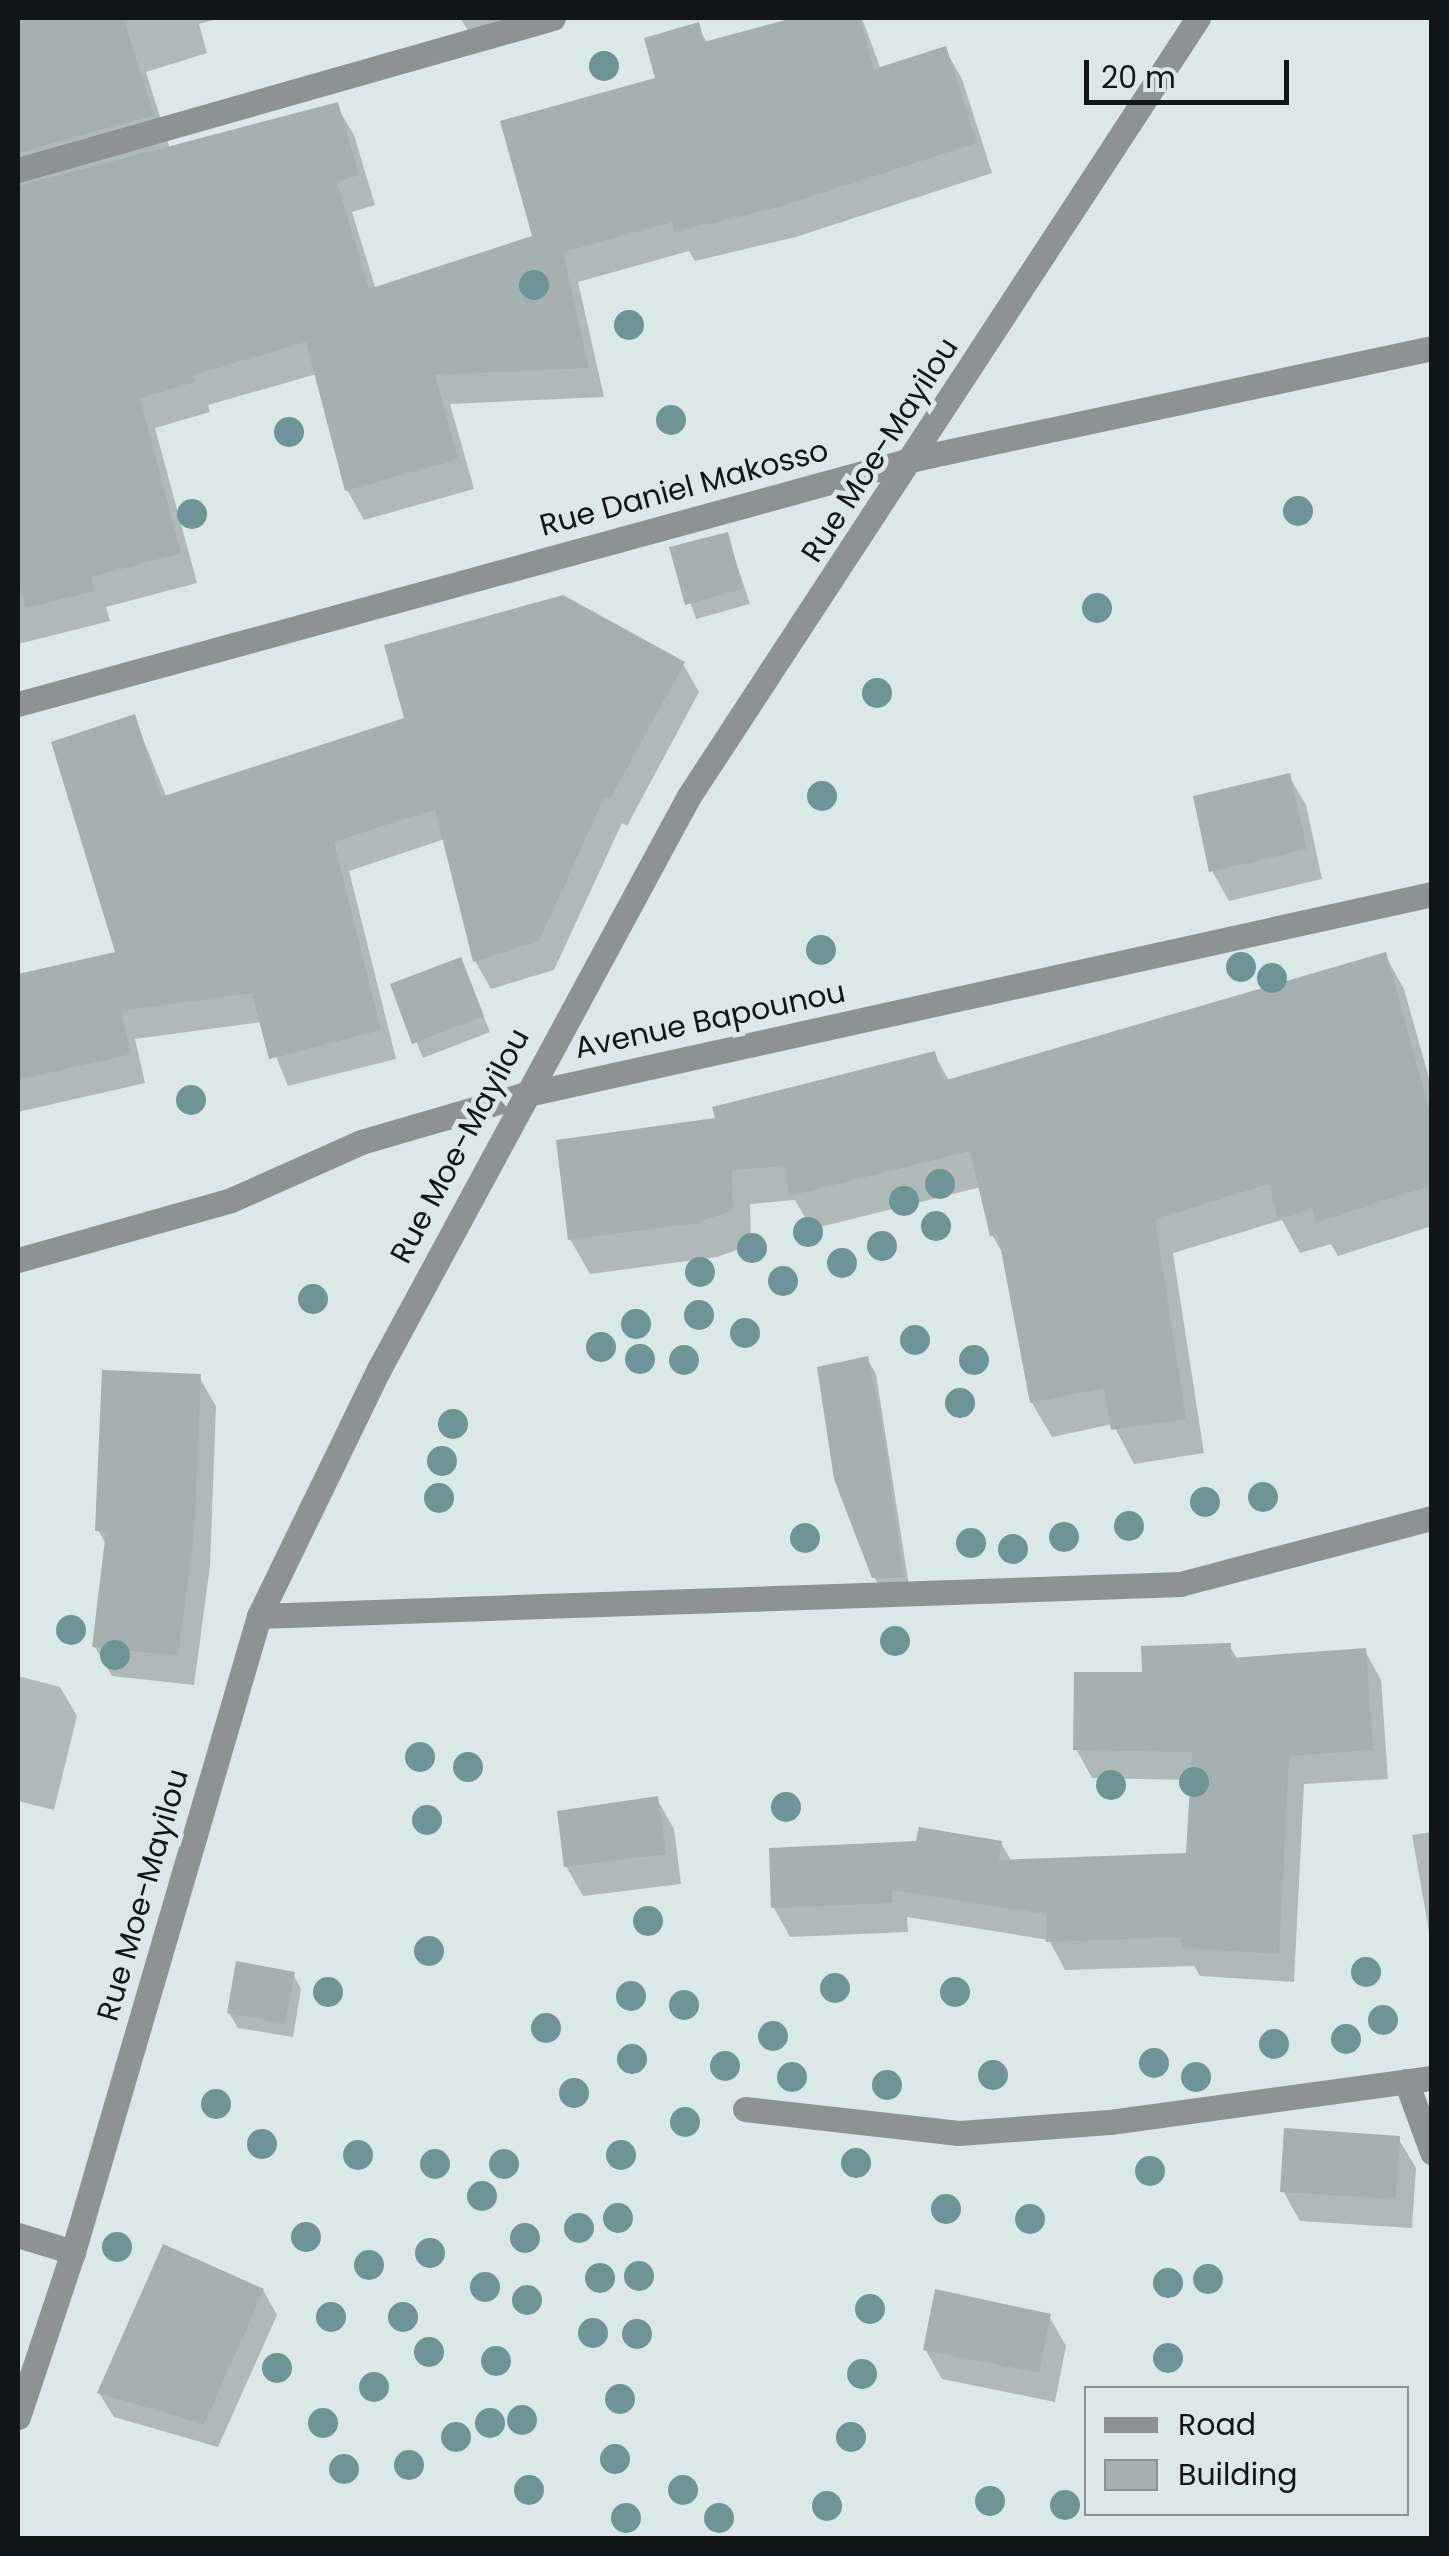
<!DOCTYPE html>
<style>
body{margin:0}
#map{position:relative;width:1449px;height:2556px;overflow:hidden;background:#dbe8e9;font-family:Poppins,sans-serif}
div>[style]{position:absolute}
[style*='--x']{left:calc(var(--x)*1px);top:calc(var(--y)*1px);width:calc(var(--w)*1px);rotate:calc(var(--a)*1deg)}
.shadow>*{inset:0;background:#0003}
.building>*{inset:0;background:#a4b0b1}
.minor>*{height:25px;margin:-12.5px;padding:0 12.5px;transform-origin:12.5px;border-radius:12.5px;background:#8d9393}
.trees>*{width:30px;height:30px;margin:-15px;border-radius:50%;background:#6e9497}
span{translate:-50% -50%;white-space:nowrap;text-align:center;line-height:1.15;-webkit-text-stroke:10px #dbe8e9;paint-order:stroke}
.street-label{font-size:30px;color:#101515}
.frame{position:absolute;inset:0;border:20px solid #101515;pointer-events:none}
.legend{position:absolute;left:1084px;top:2386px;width:325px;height:130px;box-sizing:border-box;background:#dbe8e9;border:2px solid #8a9494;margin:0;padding:12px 18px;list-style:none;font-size:30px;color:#101515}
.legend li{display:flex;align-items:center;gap:20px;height:50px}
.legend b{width:50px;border:2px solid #8a9494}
.scale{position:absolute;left:1084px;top:60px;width:205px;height:45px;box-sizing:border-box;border:5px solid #101515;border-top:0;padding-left:12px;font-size:30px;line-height:35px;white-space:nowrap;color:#101515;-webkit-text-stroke:8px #dbe8e9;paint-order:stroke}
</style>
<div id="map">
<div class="shadow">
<i style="clip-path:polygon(18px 18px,222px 18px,199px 24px,207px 53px,146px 72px,170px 149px,336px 105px,354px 135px,375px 205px,352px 212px,376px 290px,535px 238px,697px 25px,708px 44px,803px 18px,862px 18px,881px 70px,945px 49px,962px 79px,992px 173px,796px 237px,695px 261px,689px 251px,578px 282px,604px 397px,450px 404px,474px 489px,364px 520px,347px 490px,317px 374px,208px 405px,210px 412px,155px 428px,197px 583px,106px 607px,110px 621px,18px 644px,18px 364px,33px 361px,18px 305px)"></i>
<i style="clip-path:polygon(460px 18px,517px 18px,470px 34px)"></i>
<i style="clip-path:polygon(727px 535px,750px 604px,696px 619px,672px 549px)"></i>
<i style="clip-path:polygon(683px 664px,699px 692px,627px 826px,622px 823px,554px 970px,491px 989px,475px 961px,445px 839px,349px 871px,396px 1059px,288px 1086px,262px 1022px,135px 1039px,145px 1083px,18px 1112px,18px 976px,118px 953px,134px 717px,167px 798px)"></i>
<i style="clip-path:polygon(1289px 776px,1306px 805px,1322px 879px,1229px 901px,1212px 871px)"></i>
<i style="clip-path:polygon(1385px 955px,1404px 989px,1432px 1089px,1432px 1226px,1338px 1256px,1331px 1244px,1300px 1253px,1282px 1220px,1173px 1253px,1204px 1453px,1134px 1464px,1113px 1424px,1052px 1437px,1032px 1403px,1005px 1257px,992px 1235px,981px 1187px,812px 1229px,795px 1200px,750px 1204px,751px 1245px,717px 1257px,590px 1274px,570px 1239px,718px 1120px,934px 1054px,950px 1082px)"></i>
<i style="clip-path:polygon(460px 960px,490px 1032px,423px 1058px,393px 986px)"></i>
<i style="clip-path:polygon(867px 1359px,876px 1374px,910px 1592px,883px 1592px,874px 1577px)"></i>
<i style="clip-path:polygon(199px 1377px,216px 1406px,210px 1566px,194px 1685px,112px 1676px,95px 1647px,107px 1546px,98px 1530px)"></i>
<i style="clip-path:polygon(1229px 1645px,1238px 1660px,1365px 1651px,1381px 1680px,1388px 1779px,1304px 1784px,1294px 1982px,1200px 1976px,1194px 1966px,1065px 1970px,1049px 1940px,907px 1917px,908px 1932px,790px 1937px,774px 1908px,1001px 1843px,1012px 1862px,1188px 1855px,1193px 1780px,1092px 1778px,1076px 1749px,1144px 1674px)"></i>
<i style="clip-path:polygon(18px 1676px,60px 1687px,77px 1716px,54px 1810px,18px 1801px)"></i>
<i style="clip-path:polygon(657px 1799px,674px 1829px,681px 1884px,583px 1896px,566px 1866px)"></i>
<i style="clip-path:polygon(1432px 1832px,1432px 1948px,1412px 1835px)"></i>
<i style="clip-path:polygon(293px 1974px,301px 1989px,293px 2037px,238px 2028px,229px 2013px)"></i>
<i style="clip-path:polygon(1398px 2138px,1416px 2168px,1412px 2228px,1300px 2221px,1283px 2191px)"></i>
<i style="clip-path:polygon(263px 2290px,277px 2315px,218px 2447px,114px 2417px,99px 2393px)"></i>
<i style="clip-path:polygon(1049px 2316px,1066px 2346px,1055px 2402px,942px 2379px,925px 2349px)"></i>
</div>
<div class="building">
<i style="clip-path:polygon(18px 18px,123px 18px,154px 115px,18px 153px)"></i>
<i style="clip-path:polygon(793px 18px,860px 18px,874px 69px,946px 46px,977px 143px,778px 207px,675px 232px,672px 222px,563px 252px,589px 368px,435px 375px,458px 459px,345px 491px,306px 342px,193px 375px,195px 382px,140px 398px,181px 553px,91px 577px,94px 591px,25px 608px,18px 576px,18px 186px,338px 102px,359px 175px,337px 182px,369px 289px,532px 236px,500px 121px,655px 78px,644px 38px,699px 22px,704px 42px)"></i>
<i style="clip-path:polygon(728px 532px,743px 589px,685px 605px,669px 547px)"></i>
<i style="clip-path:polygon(563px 595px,685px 662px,610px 799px,605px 796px,539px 941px,473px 962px,435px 809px,334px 842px,381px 1030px,269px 1059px,252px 993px,121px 1011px,131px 1054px,18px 1080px,18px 974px,115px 952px,51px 742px,135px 714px,161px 797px,404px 718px,384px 645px)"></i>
<i style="clip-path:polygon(1290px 773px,1307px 849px,1209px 872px,1193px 796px)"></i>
<i style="clip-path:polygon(1386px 952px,1432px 1120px,1432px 1185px,1316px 1223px,1313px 1209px,1278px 1219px,1269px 1184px,1155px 1219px,1186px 1419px,1111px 1430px,1104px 1388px,1030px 1403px,998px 1234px,990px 1236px,970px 1151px,789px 1196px,785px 1166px,732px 1170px,733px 1210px,697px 1223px,568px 1240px,556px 1140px,715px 1118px,712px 1107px,935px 1051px,943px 1081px)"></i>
<i style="clip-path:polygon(461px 957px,484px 1016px,412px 1044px,390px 984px)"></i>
<i style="clip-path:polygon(868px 1356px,881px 1418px,904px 1577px,872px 1578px,834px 1479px,817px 1367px)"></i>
<i style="clip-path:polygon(102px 1370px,201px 1374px,194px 1535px,178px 1656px,92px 1647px,106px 1531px,95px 1531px)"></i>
<i style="clip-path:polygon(1231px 1643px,1231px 1658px,1366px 1648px,1373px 1750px,1289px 1756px,1279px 1954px,1181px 1948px,1181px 1937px,1046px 1942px,1046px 1914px,892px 1890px,892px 1903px,771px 1908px,769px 1848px,916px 1841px,919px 1827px,1002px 1841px,999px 1860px,1186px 1853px,1192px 1752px,1073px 1750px,1074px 1672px,1142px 1672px,1141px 1646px)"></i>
<i style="clip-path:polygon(658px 1796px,666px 1854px,564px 1867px,557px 1811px)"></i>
<i style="clip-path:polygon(236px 1961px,295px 1972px,285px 2024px,227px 2013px)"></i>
<i style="clip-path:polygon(1284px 2128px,1400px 2136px,1396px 2199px,1280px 2192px)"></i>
<i style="clip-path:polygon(163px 2244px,264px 2289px,204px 2424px,97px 2393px)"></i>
<i style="clip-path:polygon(935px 2289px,1051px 2314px,1039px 2373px,923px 2350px)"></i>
</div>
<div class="minor">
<i style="--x:18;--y:170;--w:556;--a:-15.86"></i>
<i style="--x:18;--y:704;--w:929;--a:-15.29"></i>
<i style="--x:914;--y:459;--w:530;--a:-12.09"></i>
<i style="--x:18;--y:1260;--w:221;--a:-15.7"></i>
<i style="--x:231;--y:1200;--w:142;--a:-24"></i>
<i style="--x:361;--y:1142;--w:169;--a:-16.2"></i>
<i style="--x:523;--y:1095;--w:931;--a:-12.47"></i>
<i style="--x:259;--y:1616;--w:922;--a:-1.99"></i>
<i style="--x:1180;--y:1584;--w:260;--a:-14.7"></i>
<i style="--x:1406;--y:2081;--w:76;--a:69.9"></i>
<i style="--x:745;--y:2109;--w:215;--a:6.4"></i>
<i style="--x:959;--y:2133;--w:151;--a:-4.2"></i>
<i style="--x:1110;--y:2122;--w:325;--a:-7.8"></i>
<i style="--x:18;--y:2235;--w:58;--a:17.2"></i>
<i style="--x:18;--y:2417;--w:174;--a:-71.6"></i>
<i style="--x:73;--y:2252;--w:663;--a:-73.7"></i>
<i style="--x:259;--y:1616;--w:275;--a:-64.1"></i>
<i style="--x:379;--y:1369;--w:651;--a:-61.59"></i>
<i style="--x:689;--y:796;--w:930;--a:-56.81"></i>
</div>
<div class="trees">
<i style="left:604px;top:66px"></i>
<i style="left:534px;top:285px"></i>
<i style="left:629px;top:325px"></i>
<i style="left:671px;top:420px"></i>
<i style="left:289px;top:432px"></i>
<i style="left:1298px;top:511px"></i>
<i style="left:192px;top:514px"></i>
<i style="left:1097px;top:608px"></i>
<i style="left:877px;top:693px"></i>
<i style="left:822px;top:796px"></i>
<i style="left:821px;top:950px"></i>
<i style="left:1241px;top:967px"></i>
<i style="left:1272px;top:978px"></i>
<i style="left:191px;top:1100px"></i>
<i style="left:940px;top:1184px"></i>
<i style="left:904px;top:1201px"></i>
<i style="left:936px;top:1226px"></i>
<i style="left:808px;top:1232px"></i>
<i style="left:882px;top:1246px"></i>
<i style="left:752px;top:1248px"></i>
<i style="left:842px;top:1263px"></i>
<i style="left:700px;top:1272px"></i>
<i style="left:783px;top:1281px"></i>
<i style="left:313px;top:1299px"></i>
<i style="left:699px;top:1315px"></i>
<i style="left:636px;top:1324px"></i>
<i style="left:745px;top:1333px"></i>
<i style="left:915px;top:1340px"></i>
<i style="left:601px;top:1347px"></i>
<i style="left:640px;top:1359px"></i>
<i style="left:684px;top:1360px"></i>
<i style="left:974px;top:1360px"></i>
<i style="left:960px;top:1403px"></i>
<i style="left:453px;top:1424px"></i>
<i style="left:442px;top:1461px"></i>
<i style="left:1263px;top:1497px"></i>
<i style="left:439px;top:1498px"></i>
<i style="left:1205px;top:1502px"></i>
<i style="left:1129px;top:1526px"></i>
<i style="left:1064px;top:1537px"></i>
<i style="left:805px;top:1538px"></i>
<i style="left:971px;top:1543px"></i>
<i style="left:1013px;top:1549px"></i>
<i style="left:71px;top:1630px"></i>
<i style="left:895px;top:1641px"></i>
<i style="left:115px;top:1655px"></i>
<i style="left:420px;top:1757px"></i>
<i style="left:468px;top:1767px"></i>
<i style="left:1194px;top:1782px"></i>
<i style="left:1111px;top:1785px"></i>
<i style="left:786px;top:1807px"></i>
<i style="left:427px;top:1820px"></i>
<i style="left:648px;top:1921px"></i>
<i style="left:429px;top:1951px"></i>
<i style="left:1366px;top:1972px"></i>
<i style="left:835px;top:1988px"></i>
<i style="left:328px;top:1992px"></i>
<i style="left:955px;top:1992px"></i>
<i style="left:631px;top:1996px"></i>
<i style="left:684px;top:2005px"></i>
<i style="left:1383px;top:2020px"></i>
<i style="left:546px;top:2028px"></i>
<i style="left:773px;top:2036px"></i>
<i style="left:1346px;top:2039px"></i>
<i style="left:1274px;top:2044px"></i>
<i style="left:632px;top:2059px"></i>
<i style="left:1154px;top:2063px"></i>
<i style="left:725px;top:2066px"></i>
<i style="left:993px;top:2075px"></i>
<i style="left:792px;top:2077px"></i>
<i style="left:1196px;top:2077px"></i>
<i style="left:887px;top:2085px"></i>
<i style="left:574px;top:2093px"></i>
<i style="left:216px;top:2104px"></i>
<i style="left:685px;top:2122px"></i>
<i style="left:262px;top:2144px"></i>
<i style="left:358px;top:2155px"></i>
<i style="left:621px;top:2155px"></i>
<i style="left:856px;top:2163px"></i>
<i style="left:435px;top:2164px"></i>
<i style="left:504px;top:2164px"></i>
<i style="left:1150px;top:2171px"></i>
<i style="left:482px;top:2196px"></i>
<i style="left:946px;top:2209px"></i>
<i style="left:618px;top:2218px"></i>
<i style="left:1030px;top:2219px"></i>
<i style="left:579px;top:2228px"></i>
<i style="left:306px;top:2237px"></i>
<i style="left:525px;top:2238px"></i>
<i style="left:117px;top:2247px"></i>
<i style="left:430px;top:2253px"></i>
<i style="left:369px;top:2265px"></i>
<i style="left:639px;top:2276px"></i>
<i style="left:600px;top:2278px"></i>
<i style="left:1208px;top:2279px"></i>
<i style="left:1168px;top:2283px"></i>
<i style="left:485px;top:2287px"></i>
<i style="left:527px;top:2300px"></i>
<i style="left:870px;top:2309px"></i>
<i style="left:331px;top:2317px"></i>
<i style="left:403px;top:2317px"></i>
<i style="left:593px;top:2333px"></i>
<i style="left:637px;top:2334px"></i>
<i style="left:429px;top:2352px"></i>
<i style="left:1168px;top:2358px"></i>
<i style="left:496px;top:2361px"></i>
<i style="left:277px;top:2368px"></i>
<i style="left:862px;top:2374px"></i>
<i style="left:374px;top:2387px"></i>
<i style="left:620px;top:2399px"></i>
<i style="left:522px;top:2420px"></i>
<i style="left:323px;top:2423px"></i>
<i style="left:490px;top:2423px"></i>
<i style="left:456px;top:2437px"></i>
<i style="left:851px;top:2437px"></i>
<i style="left:615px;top:2459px"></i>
<i style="left:409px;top:2465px"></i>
<i style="left:344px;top:2469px"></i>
<i style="left:529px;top:2490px"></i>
<i style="left:683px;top:2490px"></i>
<i style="left:990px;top:2501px"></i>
<i style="left:1065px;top:2505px"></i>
<i style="left:827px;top:2506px"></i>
<i style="left:626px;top:2518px"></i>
<i style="left:719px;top:2518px"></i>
</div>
<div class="street-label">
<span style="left:880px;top:450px;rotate:-57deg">Rue Moe-Mayilou</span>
<span style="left:684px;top:488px;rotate:-15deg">Rue Daniel Makosso</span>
<span style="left:710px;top:1020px;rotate:-12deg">Avenue Bapounou</span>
<span style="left:460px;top:1146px;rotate:-62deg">Rue Moe-Mayilou</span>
<span style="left:143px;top:1895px;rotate:-74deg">Rue Moe-Mayilou</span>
</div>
<div class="frame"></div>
<ul class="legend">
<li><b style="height:12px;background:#8d9393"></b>Road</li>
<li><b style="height:28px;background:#a4b0b1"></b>Building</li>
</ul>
<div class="scale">20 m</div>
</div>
